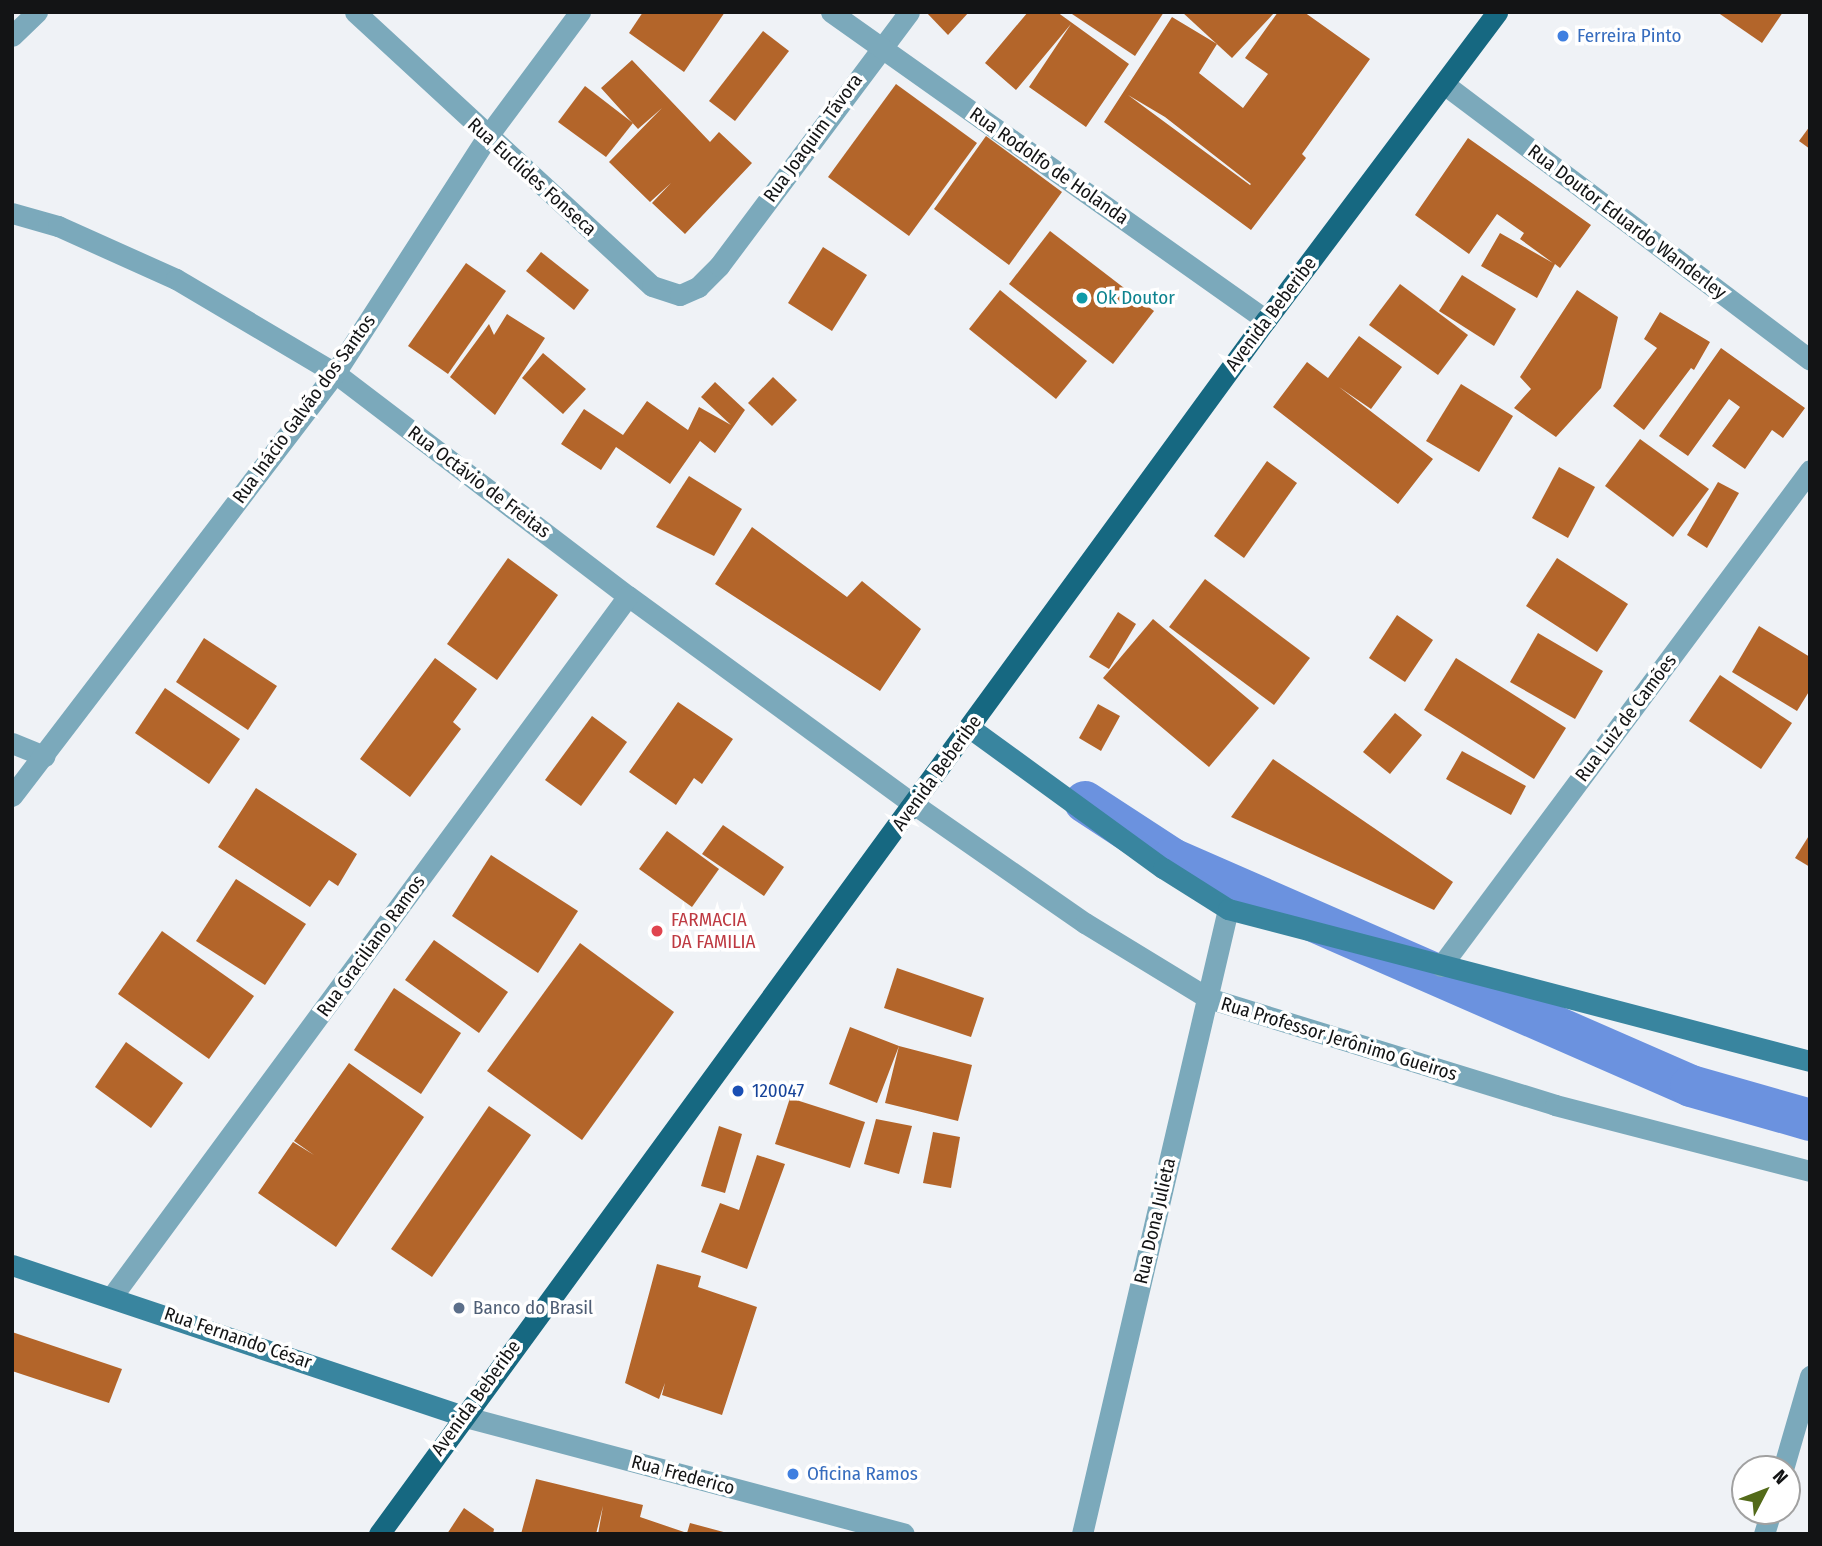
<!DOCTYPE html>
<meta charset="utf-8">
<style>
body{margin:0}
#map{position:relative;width:1822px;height:1546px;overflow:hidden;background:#eff2f6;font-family:"Fira Sans Condensed",sans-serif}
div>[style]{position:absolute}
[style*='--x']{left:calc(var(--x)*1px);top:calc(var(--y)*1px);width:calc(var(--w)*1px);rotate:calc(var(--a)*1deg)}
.canal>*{height:42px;margin:-21px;padding:0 21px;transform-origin:21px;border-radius:21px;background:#6b92df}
.building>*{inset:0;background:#b3652a}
.street>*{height:21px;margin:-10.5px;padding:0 10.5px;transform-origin:10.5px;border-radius:10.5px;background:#7ba9bb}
.secondary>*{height:21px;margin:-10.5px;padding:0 10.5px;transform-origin:10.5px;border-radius:10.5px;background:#39859f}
.primary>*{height:21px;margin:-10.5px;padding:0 10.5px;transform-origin:10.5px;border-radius:10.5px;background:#166881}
.dots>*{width:19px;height:19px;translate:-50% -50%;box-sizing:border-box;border:4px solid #fff;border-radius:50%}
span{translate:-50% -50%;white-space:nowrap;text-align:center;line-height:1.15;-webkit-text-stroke:7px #fff;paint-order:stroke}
.shop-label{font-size:19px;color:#366cbe}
.left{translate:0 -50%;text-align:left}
.street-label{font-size:19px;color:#131415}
.culture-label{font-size:19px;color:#0d838f}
.health-label{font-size:19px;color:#be3a42}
.transit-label{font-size:19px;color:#164399}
.service-label{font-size:19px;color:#4e5e75}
.frame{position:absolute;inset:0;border:14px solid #131415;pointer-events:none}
.north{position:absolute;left:1731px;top:1455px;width:70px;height:70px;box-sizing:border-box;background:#fff;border:2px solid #a1a1a1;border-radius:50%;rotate:48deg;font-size:19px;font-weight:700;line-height:28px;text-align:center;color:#131415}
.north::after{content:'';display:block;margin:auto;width:24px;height:32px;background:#536a19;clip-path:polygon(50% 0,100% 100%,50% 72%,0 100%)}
</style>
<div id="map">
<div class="canal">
<i style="--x:1085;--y:802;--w:104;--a:33.2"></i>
<i style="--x:1172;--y:859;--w:566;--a:23.62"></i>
<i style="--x:1691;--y:1086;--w:124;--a:15.9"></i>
</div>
<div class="building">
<i style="clip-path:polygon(643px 12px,725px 12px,684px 72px,629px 33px)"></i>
<i style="clip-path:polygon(926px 12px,969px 12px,948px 35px)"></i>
<i style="clip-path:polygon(1028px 12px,1057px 12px,1129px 64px,1086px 127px,1029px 87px,1071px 24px,1016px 90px,985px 63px)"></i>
<i style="clip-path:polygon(1069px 12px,1164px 12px,1135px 56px)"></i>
<i style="clip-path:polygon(1182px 12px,1275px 12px,1232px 58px)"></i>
<i style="clip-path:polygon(evenodd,1278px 12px,1304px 12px,1370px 59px,1302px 154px,1306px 158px,1251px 230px,1104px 122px,1172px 17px,1217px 44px,1199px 73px,1243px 108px,1268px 74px,1245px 58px,1278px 12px,1128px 95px,1165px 117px,1251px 184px,1250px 185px,1128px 95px)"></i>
<i style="clip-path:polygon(1717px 12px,1783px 12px,1762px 43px)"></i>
<i style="clip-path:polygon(763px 31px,789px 51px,735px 121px,709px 101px)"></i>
<i style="clip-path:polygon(632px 60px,710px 142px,719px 132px,752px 163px,685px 234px,652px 203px,671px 183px,650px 202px,609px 162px,662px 108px,638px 129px,601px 88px)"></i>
<i style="clip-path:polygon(896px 84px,977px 143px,909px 236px,828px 177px)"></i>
<i style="clip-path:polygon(585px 86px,633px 123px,606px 157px,558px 122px)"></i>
<i style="clip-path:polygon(1810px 126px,1810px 149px,1799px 141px)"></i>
<i style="clip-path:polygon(986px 136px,1062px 192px,1009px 265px,934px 209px)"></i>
<i style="clip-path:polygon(1468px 138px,1591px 225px,1560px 268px,1555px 264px,1537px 298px,1481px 266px,1500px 233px,1553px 263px,1520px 239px,1524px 233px,1497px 214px,1469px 254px,1415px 215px)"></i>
<i style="clip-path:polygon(1050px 231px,1154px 311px,1113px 364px,1009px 284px)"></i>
<i style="clip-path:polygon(823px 247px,867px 275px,832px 331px,788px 303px)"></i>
<i style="clip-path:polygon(541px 252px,589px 290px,574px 310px,526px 271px)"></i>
<i style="clip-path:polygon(466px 263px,506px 291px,448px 374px,408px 346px)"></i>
<i style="clip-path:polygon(1462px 275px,1516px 309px,1494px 346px,1439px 311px)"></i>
<i style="clip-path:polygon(1400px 284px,1468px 335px,1438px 375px,1369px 325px)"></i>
<i style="clip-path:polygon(1000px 290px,1087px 361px,1056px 399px,969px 329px)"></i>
<i style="clip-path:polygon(1577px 290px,1618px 317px,1601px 388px,1556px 437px,1514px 408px,1531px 389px,1520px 377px)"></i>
<i style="clip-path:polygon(1660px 312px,1710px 342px,1694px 370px,1691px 368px,1644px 430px,1613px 406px,1657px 348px,1644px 339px)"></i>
<i style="clip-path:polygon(507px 314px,545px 338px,495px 415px,450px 377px,489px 324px,494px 335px)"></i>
<i style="clip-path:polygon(1359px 336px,1402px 367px,1371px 409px,1339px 387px,1433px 459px,1398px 504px,1273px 407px,1307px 362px,1328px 378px)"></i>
<i style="clip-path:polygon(1721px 348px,1805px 408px,1783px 438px,1772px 430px,1745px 469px,1712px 446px,1740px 407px,1729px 399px,1688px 456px,1659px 436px)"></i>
<i style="clip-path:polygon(543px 353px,586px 389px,563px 414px,522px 378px)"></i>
<i style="clip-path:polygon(773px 377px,797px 400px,772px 426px,748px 403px)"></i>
<i style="clip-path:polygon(715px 382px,745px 410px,715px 453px,700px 441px,670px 484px,616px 447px,601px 470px,561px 444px,584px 409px,623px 435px,647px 401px,688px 430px,699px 407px,731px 425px,701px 397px)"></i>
<i style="clip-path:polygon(1461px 384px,1513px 416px,1479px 472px,1426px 441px)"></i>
<i style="clip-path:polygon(1640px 439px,1709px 489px,1673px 537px,1605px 486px)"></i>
<i style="clip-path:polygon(1267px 461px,1297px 483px,1244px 558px,1214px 536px)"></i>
<i style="clip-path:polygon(1559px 467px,1595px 487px,1568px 538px,1532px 518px)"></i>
<i style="clip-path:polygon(689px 476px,742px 509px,714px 556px,656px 527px)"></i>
<i style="clip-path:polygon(1718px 482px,1739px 493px,1707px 548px,1687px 535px)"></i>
<i style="clip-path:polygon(752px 527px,847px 597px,862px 581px,921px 629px,880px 691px,715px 584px)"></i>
<i style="clip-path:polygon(508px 558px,558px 595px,497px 680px,447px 644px)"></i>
<i style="clip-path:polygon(1557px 558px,1628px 604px,1597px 652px,1526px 606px)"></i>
<i style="clip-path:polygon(1205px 579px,1310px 658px,1274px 705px,1169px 627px)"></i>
<i style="clip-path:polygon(1118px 612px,1136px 624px,1109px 669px,1089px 657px)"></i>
<i style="clip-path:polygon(1397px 615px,1433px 640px,1405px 682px,1369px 658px)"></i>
<i style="clip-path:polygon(1153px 619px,1259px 708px,1209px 767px,1103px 678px)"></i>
<i style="clip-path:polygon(1759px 626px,1810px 657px,1810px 690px,1797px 711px,1732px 672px)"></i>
<i style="clip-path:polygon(1538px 633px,1603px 671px,1575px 719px,1510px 682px)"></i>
<i style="clip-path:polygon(204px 638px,277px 686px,248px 730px,176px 682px)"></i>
<i style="clip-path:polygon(435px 658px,477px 689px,453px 722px,461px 729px,410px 797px,360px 759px)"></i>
<i style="clip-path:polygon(1456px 658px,1566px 728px,1534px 779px,1424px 710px)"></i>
<i style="clip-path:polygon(1720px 675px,1792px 723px,1761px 769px,1689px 721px)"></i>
<i style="clip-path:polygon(165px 688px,240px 739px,209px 784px,135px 733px)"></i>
<i style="clip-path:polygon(678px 702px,733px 739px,702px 784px,694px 778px,676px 805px,629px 772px)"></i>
<i style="clip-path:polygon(1098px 704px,1120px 716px,1101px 751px,1079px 738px)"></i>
<i style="clip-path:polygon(1395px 713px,1422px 735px,1390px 774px,1363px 752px)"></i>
<i style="clip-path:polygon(592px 716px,627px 742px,581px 806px,545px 780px)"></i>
<i style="clip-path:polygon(1462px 751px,1526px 786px,1511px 815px,1446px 779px)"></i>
<i style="clip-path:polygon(1273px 759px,1453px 882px,1434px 910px,1231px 817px)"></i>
<i style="clip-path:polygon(256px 788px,357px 854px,338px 886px,329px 880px,310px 907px,218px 847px)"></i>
<i style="clip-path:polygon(723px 825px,784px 867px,764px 896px,702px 854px)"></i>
<i style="clip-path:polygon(667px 831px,719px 869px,692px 907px,639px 869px)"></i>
<i style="clip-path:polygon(1810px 834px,1810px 867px,1795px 858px)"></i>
<i style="clip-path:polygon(491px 855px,578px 911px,538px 973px,452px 916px)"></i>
<i style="clip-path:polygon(236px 879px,306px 924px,265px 985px,196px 941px)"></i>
<i style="clip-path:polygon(162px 931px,254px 996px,209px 1059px,118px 994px)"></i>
<i style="clip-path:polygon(434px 940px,508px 992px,479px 1033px,405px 980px)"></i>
<i style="clip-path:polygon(580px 943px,674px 1012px,582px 1140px,487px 1071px)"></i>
<i style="clip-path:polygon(897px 968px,984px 998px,971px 1037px,884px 1008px)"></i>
<i style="clip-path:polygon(394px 988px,461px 1033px,421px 1094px,354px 1050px)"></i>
<i style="clip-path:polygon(850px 1027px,899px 1046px,972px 1065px,958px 1121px,885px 1103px,899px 1046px,877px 1103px,829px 1084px)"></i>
<i style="clip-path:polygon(126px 1042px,183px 1083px,151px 1128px,95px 1087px)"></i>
<i style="clip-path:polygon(349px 1063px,424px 1117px,336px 1247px,258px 1193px,293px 1142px,314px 1155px,294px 1141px)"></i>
<i style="clip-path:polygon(790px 1098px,865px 1122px,850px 1168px,775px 1144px)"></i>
<i style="clip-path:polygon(489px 1106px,531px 1135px,432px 1277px,391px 1249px)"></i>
<i style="clip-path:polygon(876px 1119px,912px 1126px,899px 1174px,864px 1164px)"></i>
<i style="clip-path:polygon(719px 1126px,742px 1134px,725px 1193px,701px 1186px)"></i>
<i style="clip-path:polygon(933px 1132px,960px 1137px,951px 1188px,923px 1183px)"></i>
<i style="clip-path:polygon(757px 1155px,785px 1164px,747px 1269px,701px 1252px,720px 1203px,739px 1210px)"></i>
<i style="clip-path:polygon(657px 1264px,701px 1276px,698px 1287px,757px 1307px,722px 1415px,662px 1395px,665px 1383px,659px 1399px,625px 1383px)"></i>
<i style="clip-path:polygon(12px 1332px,122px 1369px,109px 1403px,12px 1371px)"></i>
<i style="clip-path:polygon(536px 1479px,643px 1505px,640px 1517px,687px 1533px,690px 1523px,731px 1534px,598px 1534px,603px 1506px,596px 1534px,521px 1534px)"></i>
<i style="clip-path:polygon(464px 1508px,494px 1529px,493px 1534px,447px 1534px)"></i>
</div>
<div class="street">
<i style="--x:355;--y:12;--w:404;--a:42.7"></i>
<i style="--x:652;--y:286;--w:29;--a:18"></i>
<i style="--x:680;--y:295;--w:20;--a:-24"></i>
<i style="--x:698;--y:287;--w:30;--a:-45"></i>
<i style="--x:719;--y:266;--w:317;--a:-53.2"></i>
<i style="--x:831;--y:12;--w:533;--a:35.3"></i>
<i style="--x:12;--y:36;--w:35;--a:-44"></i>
<i style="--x:1444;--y:84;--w:458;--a:37"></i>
<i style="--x:12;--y:213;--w:48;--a:15.8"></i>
<i style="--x:58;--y:226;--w:129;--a:24.2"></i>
<i style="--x:176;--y:279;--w:185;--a:30.6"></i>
<i style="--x:335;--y:373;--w:368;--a:37.3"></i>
<i style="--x:628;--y:596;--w:355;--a:36.1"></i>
<i style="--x:915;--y:805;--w:207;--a:34.8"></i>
<i style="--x:1085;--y:923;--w:144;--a:31.4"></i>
<i style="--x:1208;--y:998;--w:363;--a:17.1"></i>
<i style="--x:1555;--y:1105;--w:263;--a:14.5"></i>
<i style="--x:12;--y:743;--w:35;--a:22"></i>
<i style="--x:12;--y:796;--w:532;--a:-52.63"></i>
<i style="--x:335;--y:373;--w:281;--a:-57.2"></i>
<i style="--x:487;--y:137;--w:156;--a:-53.4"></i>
<i style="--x:1441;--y:966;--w:618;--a:-53.35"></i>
<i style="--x:113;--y:1295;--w:868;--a:-53.62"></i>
<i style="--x:462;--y:1416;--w:457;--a:14.9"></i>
<i style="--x:1783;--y:1469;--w:97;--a:-73.8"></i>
<i style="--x:1082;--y:1534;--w:642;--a:-76.85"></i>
<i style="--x:1764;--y:1534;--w:24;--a:-73"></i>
</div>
<div class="secondary">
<i style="--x:970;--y:728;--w:238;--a:36"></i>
<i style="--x:1163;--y:868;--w:77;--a:32.2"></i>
<i style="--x:1228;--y:909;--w:602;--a:14.64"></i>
<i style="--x:12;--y:1265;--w:475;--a:18.5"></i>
</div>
<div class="primary">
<i style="--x:379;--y:1534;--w:1504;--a:-53.85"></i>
<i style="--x:1266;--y:320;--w:385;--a:-53.1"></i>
</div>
<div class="dots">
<i style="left:1563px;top:36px;background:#3f7fe0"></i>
<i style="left:1082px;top:298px;background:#0f9aa8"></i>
<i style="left:657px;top:931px;background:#e0444e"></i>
<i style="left:738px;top:1091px;background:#1a4fb4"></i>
<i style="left:459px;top:1308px;background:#5c6f8a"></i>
<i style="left:793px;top:1474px;background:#3f7fe0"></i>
</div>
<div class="shop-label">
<span class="left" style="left:1577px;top:36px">Ferreira Pinto</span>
<span class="left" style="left:807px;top:1474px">Oficina Ramos</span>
</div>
<div class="street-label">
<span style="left:813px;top:138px;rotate:-54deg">Rua Joaquim Távora</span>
<span style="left:1049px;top:166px;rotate:35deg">Rua Rodolfo de Holanda</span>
<span style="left:532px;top:177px;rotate:42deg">Rua Euclides Fonseca</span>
<span style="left:1627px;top:222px;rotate:37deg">Rua Doutor Eduardo Wanderley</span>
<span style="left:1271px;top:314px;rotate:-53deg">Avenida Beberibe</span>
<span style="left:304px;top:409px;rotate:-54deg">Rua Inácio Galvão dos Santos</span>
<span style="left:479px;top:482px;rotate:37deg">Rua Octávio de Freitas</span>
<span style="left:1626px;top:718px;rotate:-53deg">Rua Luiz de Camões</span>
<span style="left:937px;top:773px;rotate:-54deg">Avenida Beberibe</span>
<span style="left:371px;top:946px;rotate:-54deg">Rua Graciliano Ramos</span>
<span style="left:1339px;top:1039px;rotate:17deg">Rua Professor Jerônimo Gueiros</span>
<span style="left:1155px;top:1221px;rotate:-77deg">Rua Dona Julieta</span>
<span style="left:238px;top:1338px;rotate:19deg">Rua Fernando César</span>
<span style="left:476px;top:1398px;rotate:-54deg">Avenida Beberibe</span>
<span style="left:683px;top:1475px;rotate:15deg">Rua Frederico</span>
</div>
<div class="culture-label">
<span class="left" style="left:1096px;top:298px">Ok Doutor</span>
</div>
<div class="health-label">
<span class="left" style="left:671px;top:931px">FARMACIA<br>DA FAMILIA</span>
</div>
<div class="transit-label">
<span class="left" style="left:752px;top:1091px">120047</span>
</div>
<div class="service-label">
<span class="left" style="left:473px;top:1308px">Banco do Brasil</span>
</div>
<div class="frame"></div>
<div class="north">N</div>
</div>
